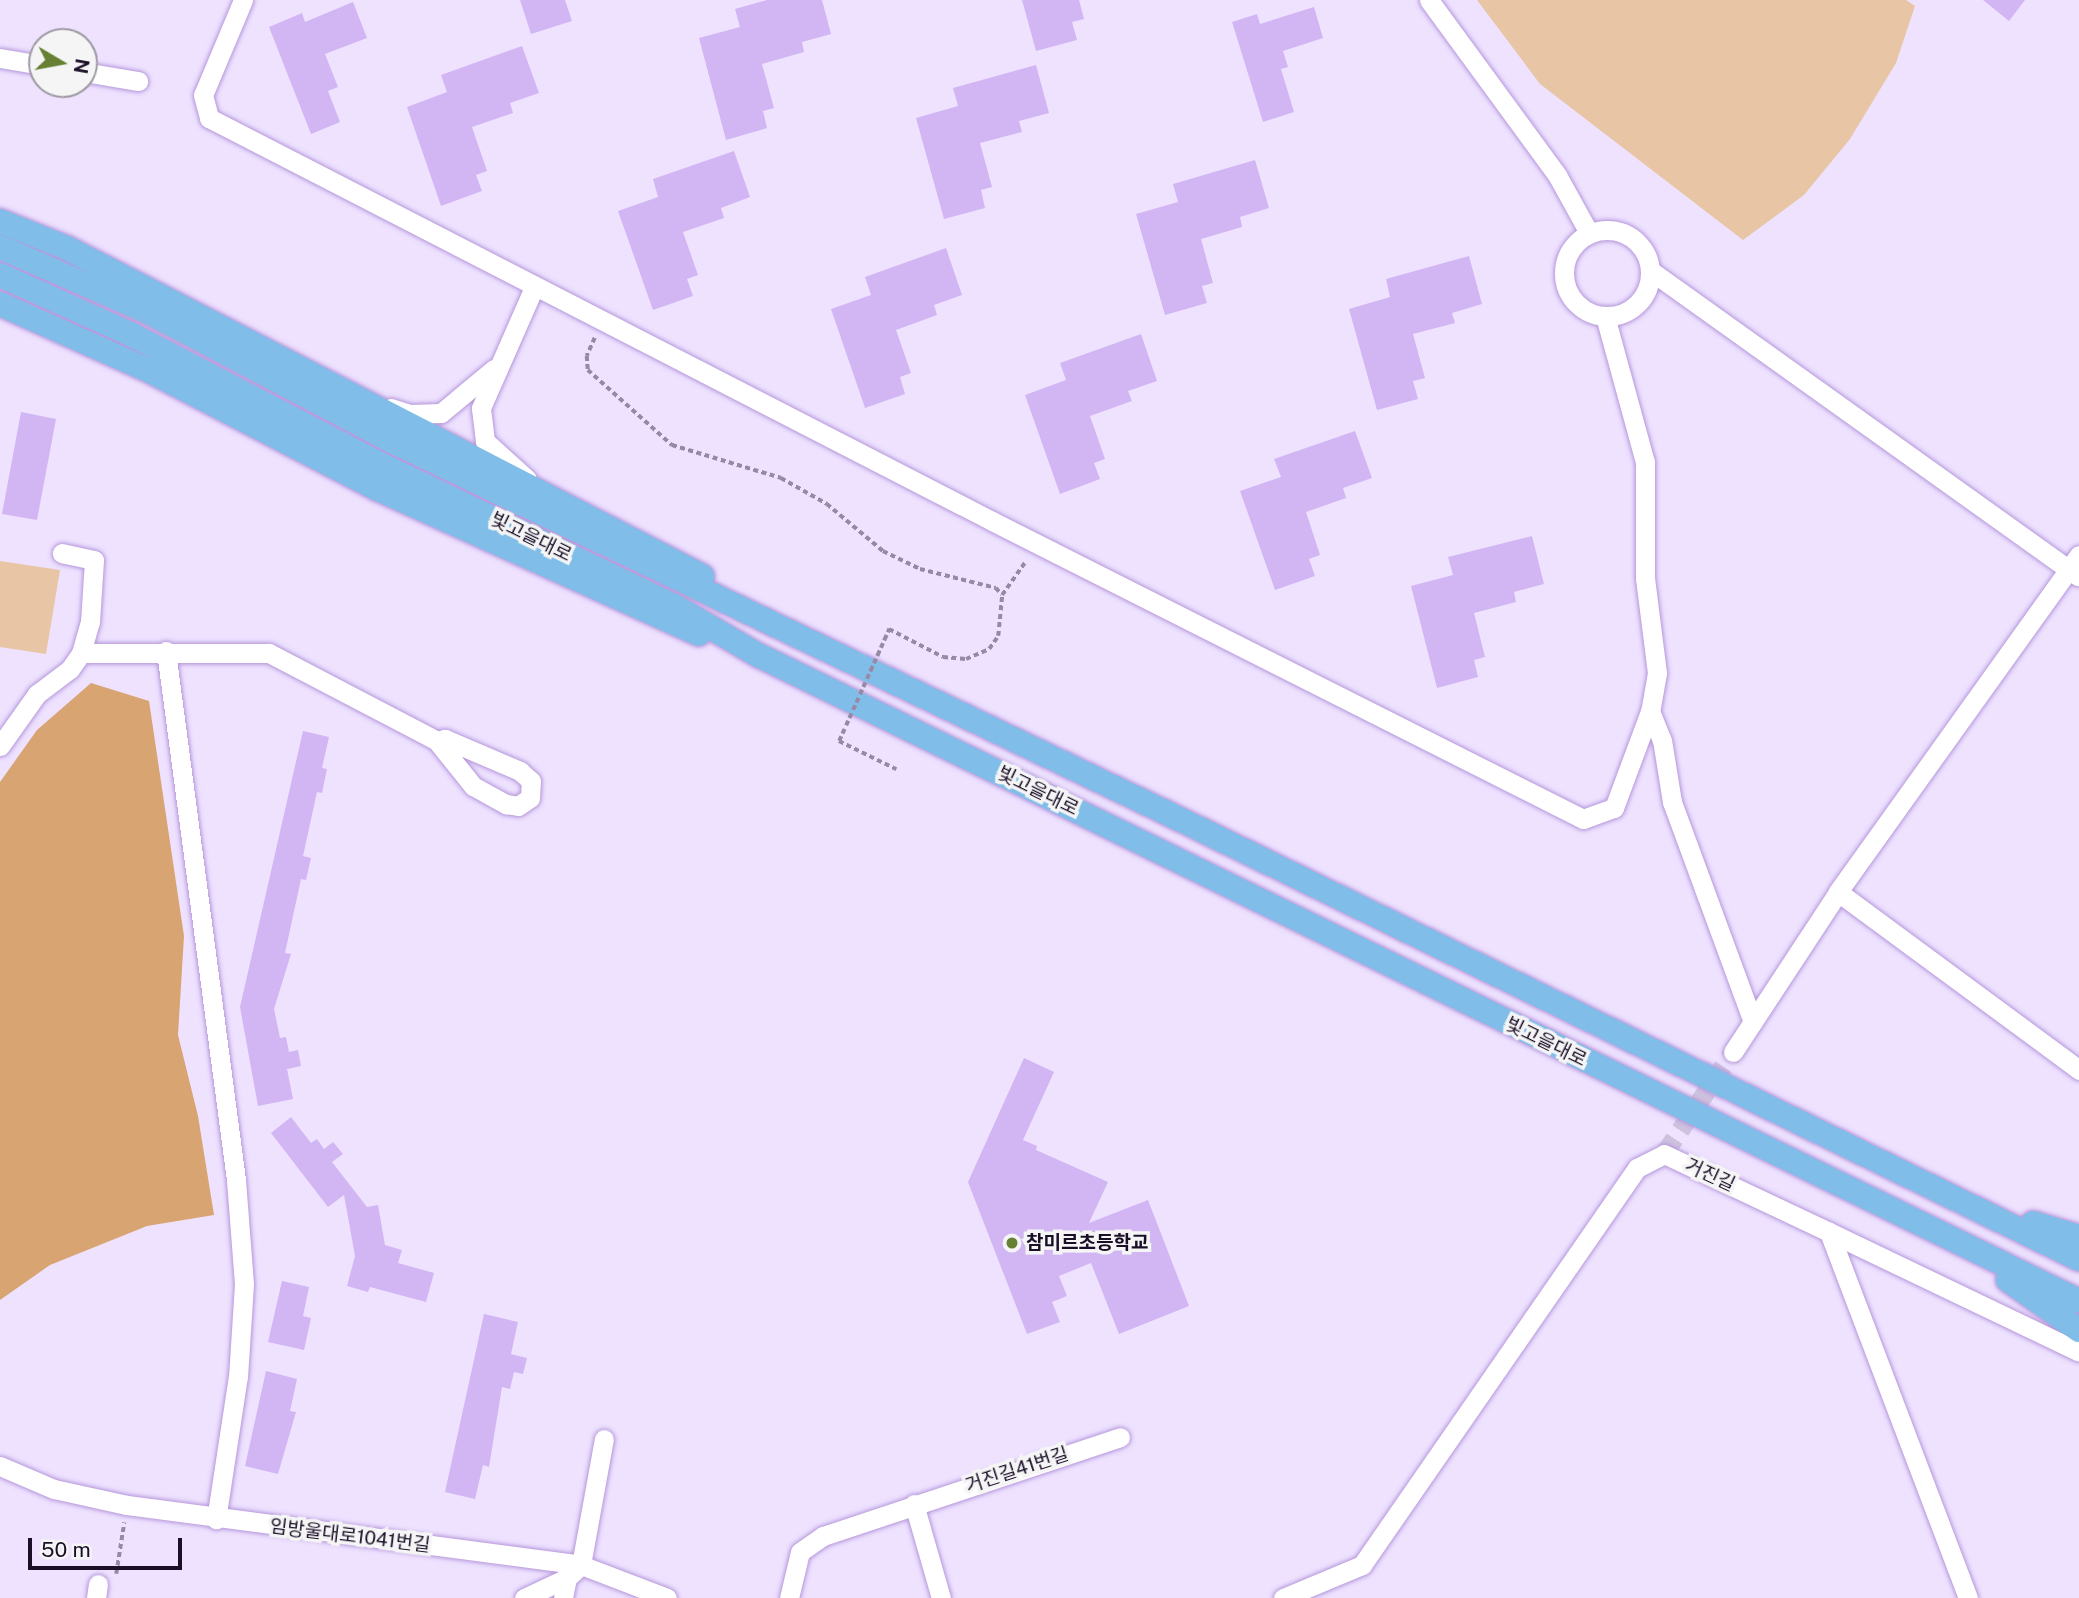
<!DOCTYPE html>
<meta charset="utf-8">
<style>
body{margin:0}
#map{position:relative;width:2079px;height:1598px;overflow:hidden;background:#eee2ff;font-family:"Public Sans","Noto Sans KR",sans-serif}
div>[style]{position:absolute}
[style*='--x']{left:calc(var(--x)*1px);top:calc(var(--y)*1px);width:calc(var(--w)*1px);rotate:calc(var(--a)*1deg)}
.green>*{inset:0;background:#e8c5a5}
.forest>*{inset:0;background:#d7a472}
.building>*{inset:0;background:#d2b6f4}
.minor-tunnel>*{height:19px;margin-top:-9.5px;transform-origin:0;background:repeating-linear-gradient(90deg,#cec2df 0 19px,transparent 0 29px)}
.path>*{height:3.5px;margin-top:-1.75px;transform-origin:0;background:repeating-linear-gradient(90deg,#9589a5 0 5px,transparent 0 8.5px)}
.roads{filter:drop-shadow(0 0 2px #b697db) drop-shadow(0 0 2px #b697db)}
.minor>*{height:19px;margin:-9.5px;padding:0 9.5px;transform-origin:9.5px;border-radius:9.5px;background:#fff}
.minor>.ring{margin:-9.5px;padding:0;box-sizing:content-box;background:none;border:19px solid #fff;border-radius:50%}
.major>*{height:24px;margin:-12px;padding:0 12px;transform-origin:12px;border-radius:12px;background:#80bee9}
.path-bridge>*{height:3.5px;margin-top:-1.75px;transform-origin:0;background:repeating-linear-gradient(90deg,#9589a5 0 5px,transparent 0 8.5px)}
.dots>*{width:19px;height:19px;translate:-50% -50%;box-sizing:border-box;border:4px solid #f5f5f5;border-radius:50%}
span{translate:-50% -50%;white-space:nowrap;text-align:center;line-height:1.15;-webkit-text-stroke:7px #f5f5f5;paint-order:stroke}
.street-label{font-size:19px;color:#1b0f28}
.poi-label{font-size:19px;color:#1b0f28;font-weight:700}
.left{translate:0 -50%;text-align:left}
.north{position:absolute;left:28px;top:28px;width:70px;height:70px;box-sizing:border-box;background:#f5f5f5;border:2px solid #9e99a3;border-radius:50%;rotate:100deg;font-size:19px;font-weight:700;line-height:28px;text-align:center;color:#1b0f28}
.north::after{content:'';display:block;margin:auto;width:24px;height:32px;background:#678033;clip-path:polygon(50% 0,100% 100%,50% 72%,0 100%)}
.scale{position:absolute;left:28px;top:1538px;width:154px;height:32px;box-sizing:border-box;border:4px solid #1b0f28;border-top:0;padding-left:9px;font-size:21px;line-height:24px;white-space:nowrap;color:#1b0f28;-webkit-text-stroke:5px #f5f5f5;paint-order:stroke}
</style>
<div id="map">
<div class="green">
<i style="clip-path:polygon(1477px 0,1906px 0,1915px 6px,1896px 63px,1850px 139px,1804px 195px,1743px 240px,1540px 84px)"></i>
<i style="clip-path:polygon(0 561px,60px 570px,46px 654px,0 647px)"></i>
</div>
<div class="forest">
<i style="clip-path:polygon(91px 683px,149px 701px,184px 936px,178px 1035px,198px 1116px,214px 1215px,147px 1226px,50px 1265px,0 1300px,0 782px,37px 730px)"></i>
</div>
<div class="building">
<i style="clip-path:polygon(520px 0,565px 0,572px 21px,531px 34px)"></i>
<i style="clip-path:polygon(767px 0,822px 0,831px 34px,802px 42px,804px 52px,762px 64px,774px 108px,763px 111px,767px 128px,726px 140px,699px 38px,740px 27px,735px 9px)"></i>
<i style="clip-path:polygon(1022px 0,1079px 0,1084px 19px,1072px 22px,1077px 40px,1036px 51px)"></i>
<i style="clip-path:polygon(1983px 0,2025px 0,2009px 21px)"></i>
<i style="clip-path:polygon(353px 2px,367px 38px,325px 54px,338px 87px,328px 91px,340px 122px,311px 134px,269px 27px,302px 13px,305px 22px)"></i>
<i style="clip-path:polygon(1314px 7px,1323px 38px,1283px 51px,1288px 67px,1281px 69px,1294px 112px,1263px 122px,1232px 22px,1257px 14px,1260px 24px)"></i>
<i style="clip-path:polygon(522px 46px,539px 93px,510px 103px,513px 113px,472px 127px,487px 171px,476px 175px,482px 191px,441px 206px,407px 107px,447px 92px,441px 75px)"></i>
<i style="clip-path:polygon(1036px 65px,1049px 113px,1019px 121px,1022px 132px,980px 143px,992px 187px,981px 190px,985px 208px,944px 219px,916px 118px,958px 106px,953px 88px)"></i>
<i style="clip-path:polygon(734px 151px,750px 197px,721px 208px,724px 218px,683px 232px,698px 275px,687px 279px,693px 296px,653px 310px,618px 211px,658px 197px,653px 179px)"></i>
<i style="clip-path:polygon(1255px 160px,1269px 208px,1240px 217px,1242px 227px,1201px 239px,1213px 283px,1202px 286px,1207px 303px,1165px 315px,1136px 214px,1178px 202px,1173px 184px)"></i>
<i style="clip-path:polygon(946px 248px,962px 295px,934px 305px,937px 315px,896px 330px,911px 373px,900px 377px,905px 394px,865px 408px,831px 309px,871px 295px,865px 277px)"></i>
<i style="clip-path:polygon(1469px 256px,1482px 304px,1452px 313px,1455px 323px,1413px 334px,1425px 378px,1413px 381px,1418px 399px,1377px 410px,1349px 309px,1390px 297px,1386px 279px)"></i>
<i style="clip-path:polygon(1141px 334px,1157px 381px,1128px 391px,1132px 401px,1090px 416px,1105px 459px,1094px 463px,1100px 479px,1060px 494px,1025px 395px,1066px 380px,1060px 363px)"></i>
<i style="clip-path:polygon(21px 412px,56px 419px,37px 520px,2px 514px)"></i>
<i style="clip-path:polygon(1355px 431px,1372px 478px,1343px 488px,1346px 498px,1306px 512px,1320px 555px,1309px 559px,1315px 576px,1275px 590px,1240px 491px,1281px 477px,1274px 459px)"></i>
<i style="clip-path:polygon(1532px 536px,1544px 584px,1514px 592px,1516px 602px,1474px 613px,1485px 657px,1474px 660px,1478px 677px,1437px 688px,1411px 586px,1453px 575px,1448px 557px)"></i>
<i style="clip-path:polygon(303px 731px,329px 737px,322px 768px,327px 769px,322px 793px,317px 792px,303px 856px,311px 858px,306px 880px,301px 879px,285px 953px,291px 954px,274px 1009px,280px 1038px,286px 1037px,289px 1052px,298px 1050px,301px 1066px,287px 1069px,293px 1099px,258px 1106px,240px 1007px)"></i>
<i style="clip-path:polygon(1024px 1058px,1054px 1072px,1023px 1140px,1037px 1146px,1036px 1150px,1108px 1182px,1089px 1223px,1148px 1200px,1189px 1306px,1119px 1334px,1091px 1263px,1059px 1276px,1067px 1296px,1052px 1302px,1060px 1322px,1027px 1334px,968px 1182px)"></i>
<i style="clip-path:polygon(291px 1117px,311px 1143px,317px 1139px,324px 1149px,333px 1142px,343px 1154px,332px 1162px,367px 1207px,378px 1205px,385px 1245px,402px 1250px,398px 1263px,434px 1273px,426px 1302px,370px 1287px,368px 1292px,347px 1286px,355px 1256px,344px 1195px,328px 1207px,271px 1133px)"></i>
<i style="clip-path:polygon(282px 1281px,309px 1287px,303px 1316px,311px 1318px,304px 1350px,268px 1342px)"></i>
<i style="clip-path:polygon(484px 1314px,518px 1322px,511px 1354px,527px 1358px,523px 1374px,514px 1372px,510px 1389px,502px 1387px,489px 1467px,483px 1465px,475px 1499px,445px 1492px)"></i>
<i style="clip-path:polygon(266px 1371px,297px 1379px,290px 1411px,296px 1412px,278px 1474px,245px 1466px)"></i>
</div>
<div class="minor-tunnel">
<i style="--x:1664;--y:1154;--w:123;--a:-55.9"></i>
</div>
<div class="path">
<i style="--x:595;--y:338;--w:20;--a:114"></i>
<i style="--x:587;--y:356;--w:14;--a:86"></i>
<i style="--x:588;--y:370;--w:113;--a:41.8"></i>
<i style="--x:672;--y:445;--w:114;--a:16.8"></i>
<i style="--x:781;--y:478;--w:53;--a:29.5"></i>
<i style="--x:827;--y:504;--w:73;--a:40"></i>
<i style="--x:883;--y:551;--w:41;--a:25.9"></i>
<i style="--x:920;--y:569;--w:78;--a:14"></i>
<i style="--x:996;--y:588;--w:9;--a:49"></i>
<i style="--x:889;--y:629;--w:61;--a:27.4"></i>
<i style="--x:943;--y:657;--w:23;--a:5"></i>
<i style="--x:966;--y:659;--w:25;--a:-23"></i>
<i style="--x:989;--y:649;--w:16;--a:-55"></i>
<i style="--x:998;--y:636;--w:41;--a:-84.4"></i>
<i style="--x:1002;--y:595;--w:42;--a:-54.8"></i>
<i style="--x:839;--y:741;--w:64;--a:26.2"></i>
<i style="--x:116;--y:1574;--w:52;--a:-81.1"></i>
</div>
<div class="roads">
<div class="minor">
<i style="--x:243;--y:0;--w:103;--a:112.8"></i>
<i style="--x:203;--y:95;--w:24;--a:75"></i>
<i style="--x:209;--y:118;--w:881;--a:27.23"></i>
<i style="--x:992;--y:521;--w:662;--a:26.76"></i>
<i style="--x:1583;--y:819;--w:33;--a:-20"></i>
<i style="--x:1614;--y:808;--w:103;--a:-69.6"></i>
<i style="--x:1429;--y:0;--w:217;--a:53.8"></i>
<i style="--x:1557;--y:175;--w:66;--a:61.1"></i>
<i style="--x:0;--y:58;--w:43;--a:9.5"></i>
<i style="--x:84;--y:72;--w:55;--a:9.5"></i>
<i class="ring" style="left:1564px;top:230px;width:67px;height:67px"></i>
<i style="--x:1651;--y:271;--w:525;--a:35.54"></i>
<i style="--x:1605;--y:316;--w:151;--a:74.7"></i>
<i style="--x:1645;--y:462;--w:116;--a:90"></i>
<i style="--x:1645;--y:578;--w:96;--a:82.8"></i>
<i style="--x:1657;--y:673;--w:39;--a:100"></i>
<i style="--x:1650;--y:711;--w:31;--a:68"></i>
<i style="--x:1662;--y:740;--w:63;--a:80.8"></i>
<i style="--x:1672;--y:802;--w:234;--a:69.8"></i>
<i style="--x:391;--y:408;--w:19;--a:18"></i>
<i style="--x:409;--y:414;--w:32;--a:-2"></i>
<i style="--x:441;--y:413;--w:69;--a:-39.7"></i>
<i style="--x:527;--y:479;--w:57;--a:-137.9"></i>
<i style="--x:485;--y:441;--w:33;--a:-97"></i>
<i style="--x:481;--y:408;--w:132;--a:-66.3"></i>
<i style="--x:2079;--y:555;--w:414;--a:125.6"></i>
<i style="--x:1838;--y:892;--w:300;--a:36.4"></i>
<i style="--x:166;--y:651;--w:534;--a:82.46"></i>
<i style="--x:236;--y:1180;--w:104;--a:85.6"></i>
<i style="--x:244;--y:1284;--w:92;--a:93.7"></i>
<i style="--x:238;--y:1376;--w:145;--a:98.7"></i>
<i style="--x:81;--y:653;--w:188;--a:0"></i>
<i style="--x:269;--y:653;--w:190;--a:27.6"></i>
<i style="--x:437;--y:741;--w:58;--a:51.3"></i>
<i style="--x:473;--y:786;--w:38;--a:29"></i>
<i style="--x:506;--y:804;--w:12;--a:9"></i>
<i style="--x:518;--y:806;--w:14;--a:-34"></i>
<i style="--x:530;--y:798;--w:17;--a:-87"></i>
<i style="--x:531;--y:781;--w:15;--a:-138"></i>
<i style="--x:520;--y:771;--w:82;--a:-156.9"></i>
<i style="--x:445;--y:739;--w:8;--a:166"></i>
<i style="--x:0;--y:746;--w:64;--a:-54.6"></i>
<i style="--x:37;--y:694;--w:41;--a:-37.1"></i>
<i style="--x:70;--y:669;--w:19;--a:-55"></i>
<i style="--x:81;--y:653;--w:32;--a:-74"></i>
<i style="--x:90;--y:622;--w:62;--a:-86.3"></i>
<i style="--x:94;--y:560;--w:33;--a:-168"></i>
<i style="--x:1733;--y:1052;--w:191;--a:-56.7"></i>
<i style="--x:1829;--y:1232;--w:277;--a:25.6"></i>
<i style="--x:0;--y:1466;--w:59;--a:23.1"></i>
<i style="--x:54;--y:1489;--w:75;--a:12.4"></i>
<i style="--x:127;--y:1505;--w:458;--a:7.5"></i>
<i style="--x:581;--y:1565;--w:92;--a:21"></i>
<i style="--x:914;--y:1504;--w:98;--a:74"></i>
<i style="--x:96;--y:1598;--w:14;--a:-82"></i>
<i style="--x:524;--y:1598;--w:47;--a:-24.9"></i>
<i style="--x:563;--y:1598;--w:20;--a:-79"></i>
<i style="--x:567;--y:1578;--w:19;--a:-43"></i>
<i style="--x:581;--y:1565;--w:128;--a:-79.7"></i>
<i style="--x:789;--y:1598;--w:47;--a:-76.6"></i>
<i style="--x:800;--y:1552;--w:28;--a:-35"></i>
<i style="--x:823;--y:1536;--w:313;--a:-18.4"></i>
<i style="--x:1283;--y:1598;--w:86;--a:-22.7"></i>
<i style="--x:1362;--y:1565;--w:483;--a:-55.3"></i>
<i style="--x:1637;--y:1168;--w:30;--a:-27"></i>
<i style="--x:1664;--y:1154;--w:183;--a:25.3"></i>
<i style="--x:1829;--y:1232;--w:392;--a:69.2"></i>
</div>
<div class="major">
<i style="--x:0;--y:221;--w:72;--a:21.9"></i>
<i style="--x:67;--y:248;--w:715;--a:27.32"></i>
<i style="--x:0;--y:247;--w:162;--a:23.7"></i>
<i style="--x:148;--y:312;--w:278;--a:27.9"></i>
<i style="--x:394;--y:442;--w:857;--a:25.64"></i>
<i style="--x:1167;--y:813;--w:1015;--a:26.06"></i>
<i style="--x:0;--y:275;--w:145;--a:24.4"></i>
<i style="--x:132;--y:335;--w:280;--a:27.5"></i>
<i style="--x:380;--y:464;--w:326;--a:25.8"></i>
<i style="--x:674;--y:606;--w:97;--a:30.3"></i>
<i style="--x:758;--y:655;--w:1470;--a:26.06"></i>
<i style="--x:0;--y:304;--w:169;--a:24.1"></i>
<i style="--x:154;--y:373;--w:252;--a:27.4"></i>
<i style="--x:378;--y:489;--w:352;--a:24.3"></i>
<i style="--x:2033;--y:1223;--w:48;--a:16.9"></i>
<i style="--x:2008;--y:1280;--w:87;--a:35.2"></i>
</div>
</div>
<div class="path-bridge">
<i style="--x:839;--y:741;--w:123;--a:-65.9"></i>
</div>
<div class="dots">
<i style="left:1012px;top:1243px;background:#678033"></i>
</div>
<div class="street-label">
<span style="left:531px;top:537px;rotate:26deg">빛고을대로</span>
<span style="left:1038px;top:791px;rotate:26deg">빛고을대로</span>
<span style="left:1546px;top:1042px;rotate:26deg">빛고을대로</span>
<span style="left:1710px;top:1175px;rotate:25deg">거진길</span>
<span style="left:1017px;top:1470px;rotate:-18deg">거진길41번길</span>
<span style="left:350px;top:1536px;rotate:7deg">임방울대로1041번길</span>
</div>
<div class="poi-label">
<span class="left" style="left:1026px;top:1243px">참미르초등학교</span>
</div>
<div class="north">N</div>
<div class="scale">50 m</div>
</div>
